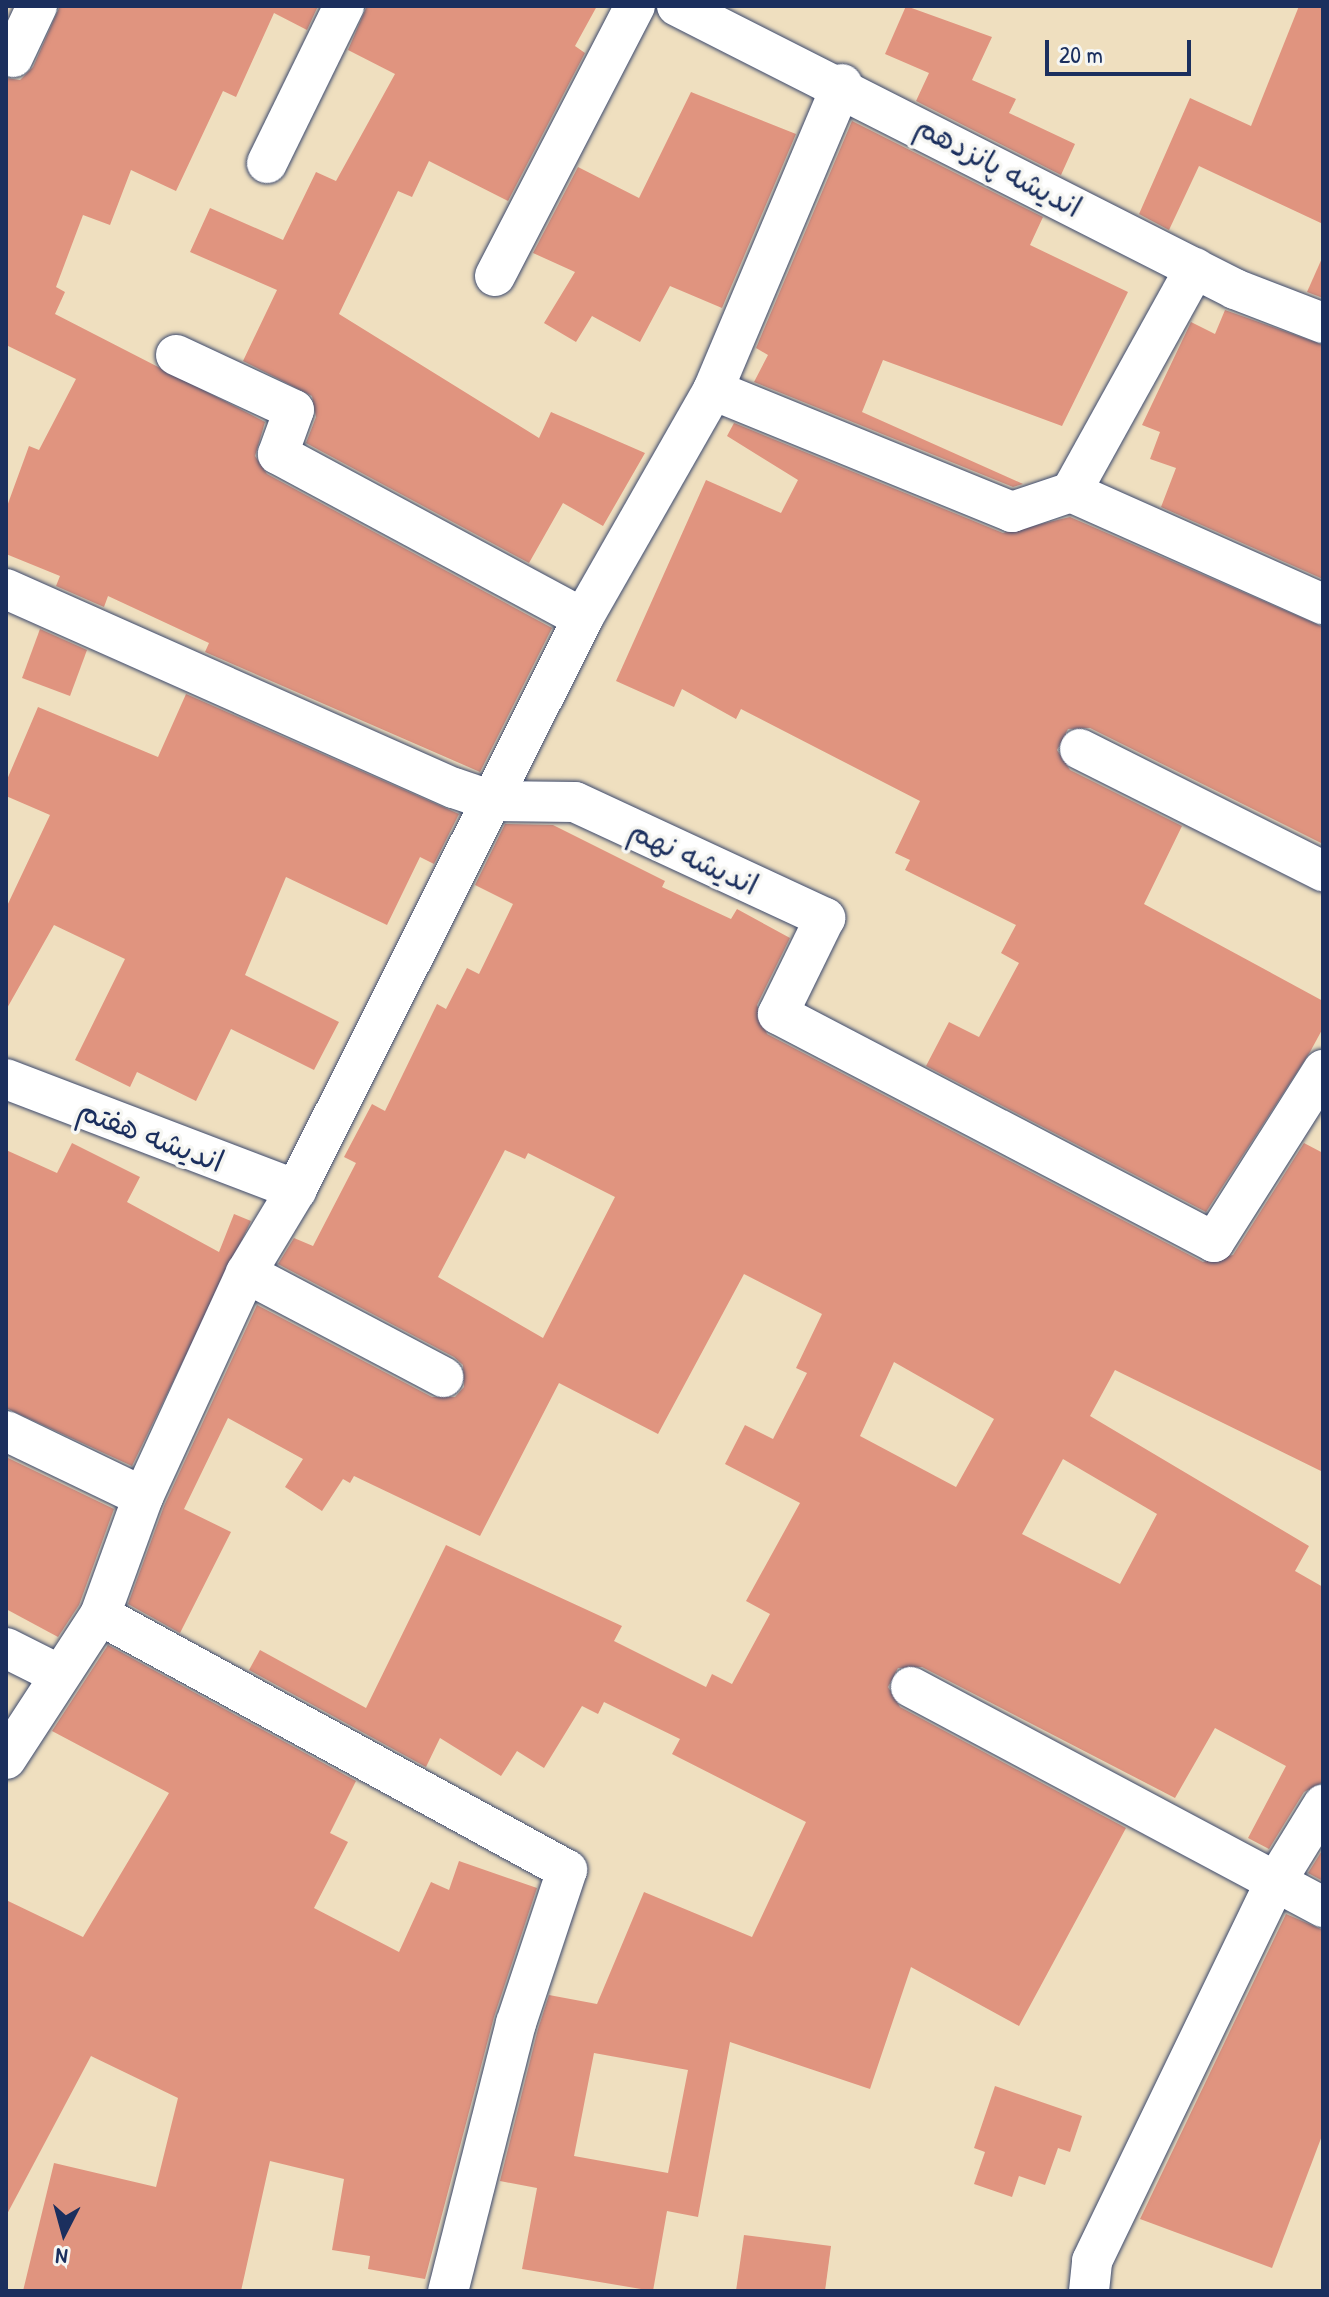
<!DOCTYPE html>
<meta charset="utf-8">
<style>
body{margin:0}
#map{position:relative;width:1329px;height:2297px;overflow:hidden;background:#efdfbf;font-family:"Patrick Hand","Playpen Sans Arabic",sans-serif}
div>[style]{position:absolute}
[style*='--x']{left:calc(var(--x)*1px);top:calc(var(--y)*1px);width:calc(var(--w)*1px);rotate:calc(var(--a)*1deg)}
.building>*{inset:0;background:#e0947f}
.roads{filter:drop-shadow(0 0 2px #3b496d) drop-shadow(0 0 2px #3b496d)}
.minor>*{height:40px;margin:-20px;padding:0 20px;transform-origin:20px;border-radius:20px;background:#fff}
span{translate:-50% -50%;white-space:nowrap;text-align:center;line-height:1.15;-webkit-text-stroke:7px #f6f6f2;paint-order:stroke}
.street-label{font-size:30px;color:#1b2f5e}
.frame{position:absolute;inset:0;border:8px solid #1b2f5e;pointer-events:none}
.north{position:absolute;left:24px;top:2193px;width:80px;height:80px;-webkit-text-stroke:6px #f6f6f2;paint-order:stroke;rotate:186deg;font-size:22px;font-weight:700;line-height:32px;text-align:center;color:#1b2f5e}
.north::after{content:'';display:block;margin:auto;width:28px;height:36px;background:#1b2f5e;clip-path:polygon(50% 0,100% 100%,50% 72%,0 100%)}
.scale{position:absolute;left:1045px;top:40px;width:146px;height:36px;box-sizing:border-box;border:4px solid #1b2f5e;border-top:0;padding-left:10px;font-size:24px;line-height:28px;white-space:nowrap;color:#1b2f5e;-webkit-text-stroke:6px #f6f6f2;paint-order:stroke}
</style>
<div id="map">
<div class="building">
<i style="clip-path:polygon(60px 6px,318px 6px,307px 30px,274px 13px,236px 97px,223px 91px,176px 191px,131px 170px,110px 225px,83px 215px,56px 287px,65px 292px,55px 314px,265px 422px,255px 456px,267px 474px,552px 628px,480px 772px,205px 652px,209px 643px,108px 596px,104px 607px,56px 586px,60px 576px,6px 554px,6px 509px,29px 446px,39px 450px,76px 379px,6px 345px,6px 78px,20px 80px,33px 67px)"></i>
<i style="clip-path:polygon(367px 6px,597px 6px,575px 46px,585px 53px,508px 201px,429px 161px,412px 197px,398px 191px,339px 314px,539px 438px,551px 412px,645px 453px,603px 526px,563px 503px,529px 563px,306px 443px,316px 417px,312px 396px,243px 361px,277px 290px,190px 252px,210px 208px,283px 240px,316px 172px,336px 181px,395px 74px,348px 50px)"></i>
<i style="clip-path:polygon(906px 6px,992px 37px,972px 80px,1016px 99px,1009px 113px,1075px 144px,1061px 175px,916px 101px,929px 73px,885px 54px)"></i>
<i style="clip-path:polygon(1299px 6px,1323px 6px,1323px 224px,1199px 166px,1169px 230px,1139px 214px,1190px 98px,1251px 126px)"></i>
<i style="clip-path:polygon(691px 92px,796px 134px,722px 308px,670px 286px,640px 342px,592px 316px,576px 342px,544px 323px,575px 272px,533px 253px,578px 167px,639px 198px)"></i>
<i style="clip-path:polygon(852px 121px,1043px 217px,1030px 245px,1128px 292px,1062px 426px,883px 360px,862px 412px,1023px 484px,1013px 487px,754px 382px,768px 355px,756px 348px)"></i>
<i style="clip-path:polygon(1323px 256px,1323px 298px,1307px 292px)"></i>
<i style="clip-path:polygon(1225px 310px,1323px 345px,1323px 579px,1161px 507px,1176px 468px,1150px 459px,1160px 432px,1142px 425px,1191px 322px,1215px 334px)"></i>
<i style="clip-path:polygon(734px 423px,1003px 533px,1070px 517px,1323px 627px,1323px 844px,1090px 728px,1068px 729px,1057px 750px,1070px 770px,1182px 826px,1144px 904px,1323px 1001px,1323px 1028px,1310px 1052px,1206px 1212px,926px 1066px,949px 1022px,979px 1037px,1019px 963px,1001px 953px,1016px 925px,905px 870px,910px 860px,895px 853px,920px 801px,741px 709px,736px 719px,682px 689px,674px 707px,616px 681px,706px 480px,781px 513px,798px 480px,727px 436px)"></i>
<i style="clip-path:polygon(40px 629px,87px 650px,70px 696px,22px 678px)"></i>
<i style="clip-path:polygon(186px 694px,459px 814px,434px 864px,420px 857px,387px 925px,286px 877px,245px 975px,339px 1022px,314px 1070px,231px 1029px,196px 1101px,137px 1072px,130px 1087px,75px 1060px,125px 959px,54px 925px,6px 1010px,6px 908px,50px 815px,6px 796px,6px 782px,38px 707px,158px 757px)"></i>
<i style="clip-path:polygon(evenodd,505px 824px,553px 825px,665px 881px,662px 887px,731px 919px,737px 909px,790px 938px,757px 1005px,767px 1034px,1203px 1262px,1233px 1255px,1304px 1143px,1323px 1153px,1323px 1472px,1115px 1370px,1090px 1416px,1309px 1546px,1295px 1571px,1323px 1587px,1323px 1782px,1304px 1792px,1269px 1849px,1248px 1838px,1286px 1766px,1215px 1728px,1175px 1798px,922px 1667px,898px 1668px,888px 1687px,900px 1707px,1126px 1828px,1019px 2026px,911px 1967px,870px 2089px,730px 2042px,698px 2217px,667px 2211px,653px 2291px,522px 2269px,537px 2188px,500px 2181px,538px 2029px,549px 1995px,597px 2004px,644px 1892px,752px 1937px,806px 1822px,672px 1754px,680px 1739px,604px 1702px,598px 1714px,582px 1706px,544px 1768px,517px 1751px,501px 1776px,440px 1738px,426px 1767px,249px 1670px,260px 1650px,366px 1708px,446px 1545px,622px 1626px,614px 1641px,706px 1687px,712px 1674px,732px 1684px,770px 1614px,746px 1601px,800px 1503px,725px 1464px,745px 1425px,773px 1439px,807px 1373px,796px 1368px,822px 1314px,744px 1274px,658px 1434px,559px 1383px,480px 1536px,354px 1476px,350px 1483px,343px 1479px,322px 1511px,285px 1487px,303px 1459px,228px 1418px,184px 1509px,231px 1532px,180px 1633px,128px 1604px,164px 1506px,257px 1305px,432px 1397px,455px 1397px,464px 1387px,463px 1365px,454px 1357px,278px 1264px,294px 1238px,313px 1246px,356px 1163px,344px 1157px,372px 1104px,385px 1111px,437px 1004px,446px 1009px,467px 968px,479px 974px,513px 904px,475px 885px,505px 824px,505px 1150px,525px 1159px,528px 1153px,615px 1197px,543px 1338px,438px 1277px,505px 1150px,505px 824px,894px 1362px,994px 1419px,956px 1487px,860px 1436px,894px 1362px,505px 824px,1063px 1459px,1157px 1514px,1120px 1584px,1022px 1534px,1063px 1459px,505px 824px,594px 2053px,688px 2070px,668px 2173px,574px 2156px,594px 2053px)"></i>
<i style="clip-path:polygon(72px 1143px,140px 1177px,127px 1202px,219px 1252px,234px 1214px,251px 1221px,132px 1466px,6px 1408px,6px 1150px,57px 1173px)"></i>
<i style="clip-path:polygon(6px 1457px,114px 1509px,79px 1605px,58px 1637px,6px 1609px)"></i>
<i style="clip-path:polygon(108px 1645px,356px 1781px,330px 1833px,348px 1842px,314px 1908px,399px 1952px,431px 1882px,449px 1890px,459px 1861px,537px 1888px,494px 2017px,425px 2279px,368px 2269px,370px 2256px,332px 2250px,344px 2179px,270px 2161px,241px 2291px,23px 2291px,54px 2163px,156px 2187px,178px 2098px,91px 2056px,6px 2216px,6px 1900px,83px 1937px,169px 1793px,52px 1731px)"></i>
<i style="clip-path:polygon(1323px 1849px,1323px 1881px,1308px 1873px)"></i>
<i style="clip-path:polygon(1286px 1914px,1323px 1930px,1323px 2133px,1272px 2268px,1140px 2219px)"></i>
<i style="clip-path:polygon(995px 2086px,1082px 2116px,1070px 2152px,1058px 2148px,1045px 2185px,1019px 2176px,1012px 2197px,974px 2184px,985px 2152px,974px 2148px)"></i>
<i style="clip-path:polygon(744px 2235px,831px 2246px,825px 2291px,736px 2291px)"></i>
</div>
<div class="roads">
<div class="minor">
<i style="--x:677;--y:6;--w:626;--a:26.89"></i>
<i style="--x:1235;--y:289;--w:94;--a:21.1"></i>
<i style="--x:13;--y:57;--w:56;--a:-64.8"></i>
<i style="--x:267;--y:163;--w:175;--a:-63.9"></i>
<i style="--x:495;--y:276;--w:304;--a:-62.6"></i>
<i style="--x:176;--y:355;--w:130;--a:25"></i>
<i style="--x:294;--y:410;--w:47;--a:110"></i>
<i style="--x:278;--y:454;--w:346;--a:28.3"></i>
<i style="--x:713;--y:390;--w:323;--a:22.2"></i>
<i style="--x:1012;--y:512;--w:62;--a:-18.7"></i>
<i style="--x:1071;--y:492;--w:276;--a:24"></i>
<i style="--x:1071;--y:492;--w:256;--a:-61"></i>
<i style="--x:6;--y:589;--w:490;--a:24"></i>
<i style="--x:454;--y:788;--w:40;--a:18.9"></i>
<i style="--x:492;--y:801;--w:83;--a:0.7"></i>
<i style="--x:575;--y:802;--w:276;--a:24.9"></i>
<i style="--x:825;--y:918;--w:107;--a:116.1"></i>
<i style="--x:778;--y:1014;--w:492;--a:27.6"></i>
<i style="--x:1214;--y:1242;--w:204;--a:-57.6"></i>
<i style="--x:1080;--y:749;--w:272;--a:26.7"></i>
<i style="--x:6;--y:1079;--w:311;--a:20.9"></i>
<i style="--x:246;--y:1273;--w:223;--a:27.8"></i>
<i style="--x:6;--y:1431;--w:152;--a:25.7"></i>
<i style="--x:100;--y:1615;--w:532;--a:28.64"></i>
<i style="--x:567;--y:1870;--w:161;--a:108.4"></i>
<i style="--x:516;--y:2023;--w:276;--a:104.2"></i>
<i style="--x:6;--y:1648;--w:60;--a:26.6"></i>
<i style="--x:911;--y:1687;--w:467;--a:28.1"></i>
<i style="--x:6;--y:1759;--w:172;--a:-56.9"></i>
<i style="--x:100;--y:1615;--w:126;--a:-70"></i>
<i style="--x:143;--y:1497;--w:247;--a:-65.3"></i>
<i style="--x:246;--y:1273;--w:97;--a:-58.9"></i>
<i style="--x:296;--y:1190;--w:640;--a:-63.35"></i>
<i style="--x:583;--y:618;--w:262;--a:-60.3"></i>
<i style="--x:713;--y:390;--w:332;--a:-67.1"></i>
<i style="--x:1089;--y:2291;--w:30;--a:-84"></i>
<i style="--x:1092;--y:2261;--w:420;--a:-64.2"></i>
<i style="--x:1275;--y:1883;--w:92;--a:-58.4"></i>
</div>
</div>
<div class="street-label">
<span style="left:999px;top:166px;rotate:28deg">اندیشه پانزدهم</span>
<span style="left:694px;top:857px;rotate:25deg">اندیشه نهم</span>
<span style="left:151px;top:1135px;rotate:21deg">اندیشه هفتم</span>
</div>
<div class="frame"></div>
<div class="north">N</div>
<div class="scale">20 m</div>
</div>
